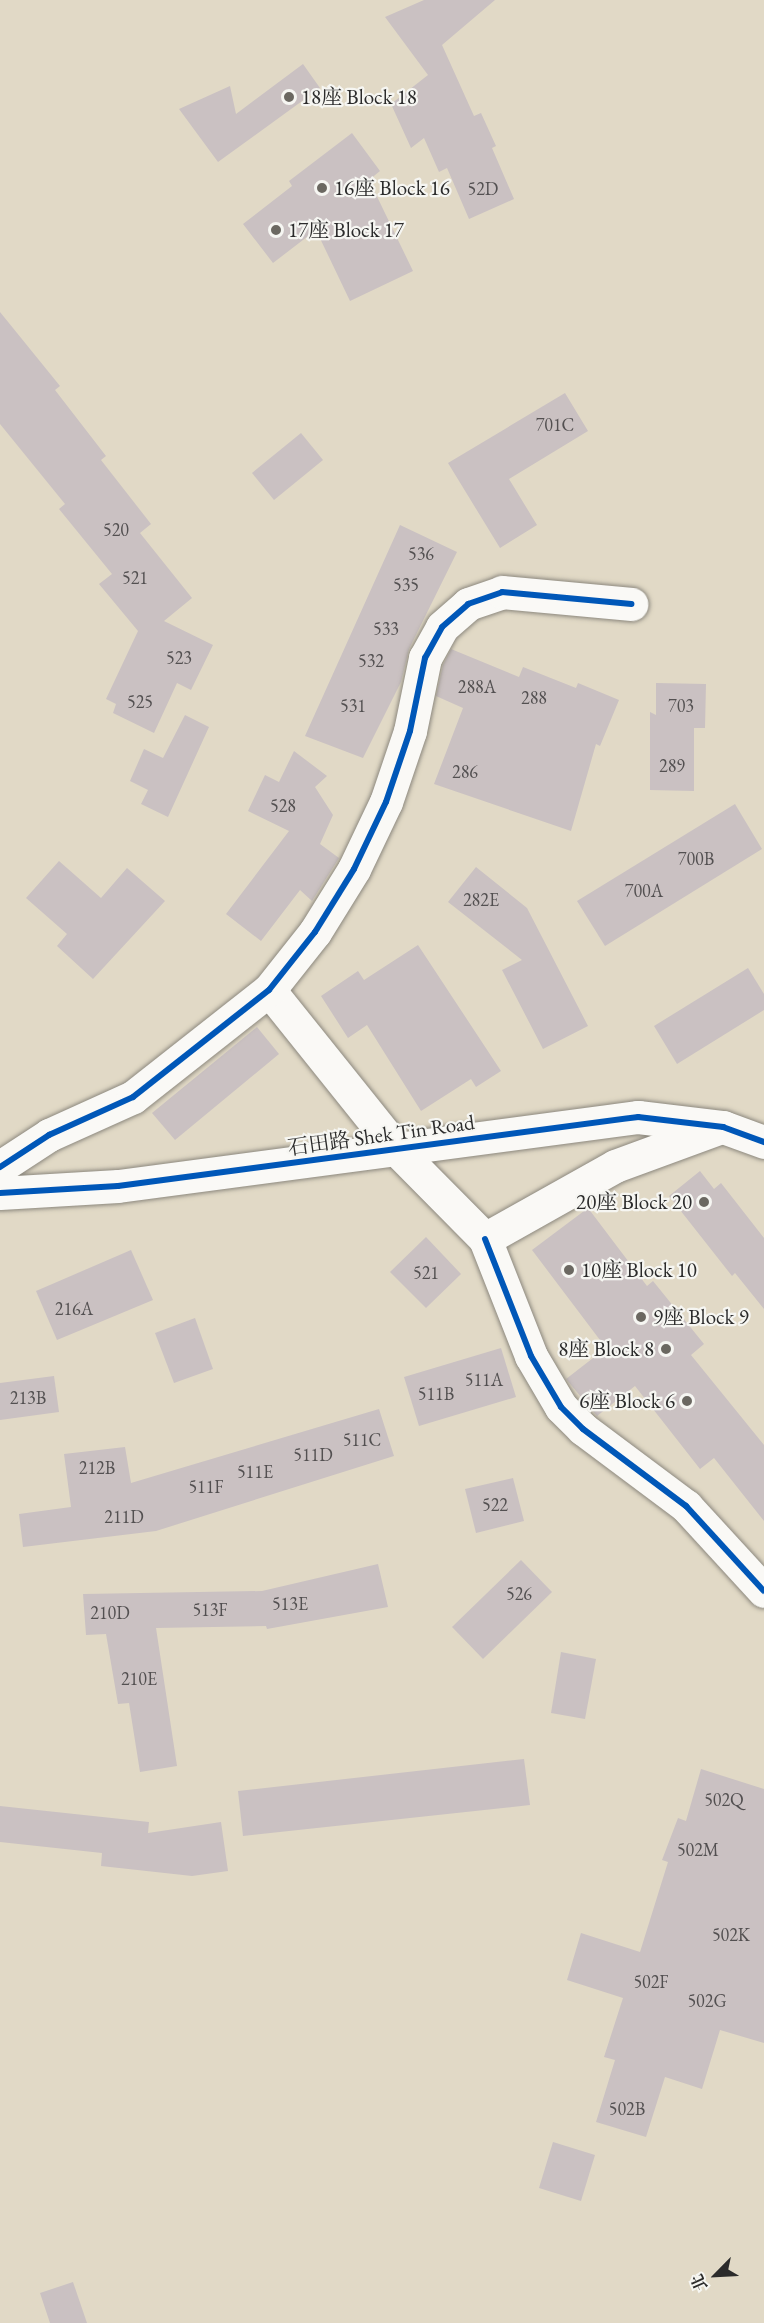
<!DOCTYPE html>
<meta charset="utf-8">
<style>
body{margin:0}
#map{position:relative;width:764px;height:2323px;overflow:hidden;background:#e1d9c6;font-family:"EB Garamond","Noto Serif TC",serif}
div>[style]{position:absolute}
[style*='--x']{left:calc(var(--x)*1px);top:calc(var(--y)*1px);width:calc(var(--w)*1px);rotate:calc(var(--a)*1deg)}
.building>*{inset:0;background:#cac1c2}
.roads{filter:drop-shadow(0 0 2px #8c887e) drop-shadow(0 0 2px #8c887e)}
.minor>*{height:33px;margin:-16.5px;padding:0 16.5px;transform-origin:16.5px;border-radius:16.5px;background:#faf9f6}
.cycleway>*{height:6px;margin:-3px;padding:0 3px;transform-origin:3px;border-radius:3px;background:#0057b8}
.dots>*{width:16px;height:16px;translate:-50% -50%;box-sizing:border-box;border:3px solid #f6f6f2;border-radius:50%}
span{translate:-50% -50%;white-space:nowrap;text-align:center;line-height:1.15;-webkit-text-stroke:4.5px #f6f6f2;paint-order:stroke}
.number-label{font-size:18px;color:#535051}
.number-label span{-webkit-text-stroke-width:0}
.poi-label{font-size:21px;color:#2b2b2b}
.left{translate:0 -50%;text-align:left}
.right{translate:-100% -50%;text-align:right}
.street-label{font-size:21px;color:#2b2b2b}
.north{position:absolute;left:686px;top:2245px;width:60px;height:60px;-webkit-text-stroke:4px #f6f6f2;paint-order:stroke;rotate:246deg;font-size:16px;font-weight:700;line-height:24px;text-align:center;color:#2b2b2b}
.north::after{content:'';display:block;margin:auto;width:21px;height:27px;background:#2b2b2b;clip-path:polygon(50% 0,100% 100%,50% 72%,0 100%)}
</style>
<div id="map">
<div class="building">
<i style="clip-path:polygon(424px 0,495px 0,442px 45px,474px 116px,481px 113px,496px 146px,492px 148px,514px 199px,469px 219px,447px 168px,439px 172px,424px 138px,411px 148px,391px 104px,428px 75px,385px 17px)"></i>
<i style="clip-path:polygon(303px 64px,320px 88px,218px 162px,179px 109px,230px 86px,236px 114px)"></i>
<i style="clip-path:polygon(352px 133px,380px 171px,369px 180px,413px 271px,350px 301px,316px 230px,273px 263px,243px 224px,292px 186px,289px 181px)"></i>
<i style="clip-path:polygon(0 312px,60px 386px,55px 390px,106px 456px,101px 460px,151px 524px,140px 533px,192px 598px,164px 621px,213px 645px,191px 690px,177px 683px,154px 733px,113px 713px,116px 704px,106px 699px,138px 631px,99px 584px,112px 574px,59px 509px,65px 504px,0 424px)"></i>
<i style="clip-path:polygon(565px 393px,588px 431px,509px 479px,537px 525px,500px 548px,448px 463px)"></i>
<i style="clip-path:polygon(301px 433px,323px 460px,274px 500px,252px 473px)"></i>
<i style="clip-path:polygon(400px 525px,457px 552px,409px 649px,401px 682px,363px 758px,305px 736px)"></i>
<i style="clip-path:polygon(451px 649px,519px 677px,523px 667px,576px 688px,578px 683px,619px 700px,600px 746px,596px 744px,571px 831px,434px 784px,463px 708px,436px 696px,443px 665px)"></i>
<i style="clip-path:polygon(656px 683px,706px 684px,705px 728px,694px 728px,694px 791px,650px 790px,650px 712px,656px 715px)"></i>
<i style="clip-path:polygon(185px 715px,209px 727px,168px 817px,141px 804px,148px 790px,130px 781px,144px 749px,163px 758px)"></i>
<i style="clip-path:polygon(294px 751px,327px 776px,315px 787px,333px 815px,320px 844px,339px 858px,312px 901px,300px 890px,261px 941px,226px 914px,289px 831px,248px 811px,265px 775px,279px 782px)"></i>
<i style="clip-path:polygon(735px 804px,762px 849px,605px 946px,577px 901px)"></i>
<i style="clip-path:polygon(59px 861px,101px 898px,127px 868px,165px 901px,93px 979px,57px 946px,67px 934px,26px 898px)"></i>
<i style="clip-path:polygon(476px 867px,527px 908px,588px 1026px,543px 1049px,502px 970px,522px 960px,448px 902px)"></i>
<i style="clip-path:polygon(418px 945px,501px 1071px,476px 1087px,471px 1079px,421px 1111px,367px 1025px,348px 1038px,321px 996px,358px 971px,364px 980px)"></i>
<i style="clip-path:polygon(748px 968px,764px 994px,764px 1010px,677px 1064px,654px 1026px)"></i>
<i style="clip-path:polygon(257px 1027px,279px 1054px,175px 1140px,152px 1113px)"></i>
<i style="clip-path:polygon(700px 1171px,714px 1189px,721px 1183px,764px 1238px,764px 1309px,735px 1273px,732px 1276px,669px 1196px)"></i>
<i style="clip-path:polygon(588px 1208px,647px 1286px,653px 1281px,704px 1344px,691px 1355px,764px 1445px,764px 1521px,714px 1458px,700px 1469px,635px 1386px,597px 1416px,566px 1379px,606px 1348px,532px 1250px)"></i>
<i style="clip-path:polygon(426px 1237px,461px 1274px,426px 1308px,390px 1272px)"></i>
<i style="clip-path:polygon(131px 1250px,153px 1300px,57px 1340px,36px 1291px)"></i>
<i style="clip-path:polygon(195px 1318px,213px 1369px,174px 1383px,155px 1333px)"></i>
<i style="clip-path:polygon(501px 1348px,516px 1397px,419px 1426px,404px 1377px)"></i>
<i style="clip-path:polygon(54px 1376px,59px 1412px,0 1420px,0 1383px)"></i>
<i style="clip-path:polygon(379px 1409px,394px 1456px,156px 1531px,23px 1547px,19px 1514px,71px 1507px,64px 1454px,125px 1447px,131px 1483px)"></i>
<i style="clip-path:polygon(513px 1478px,524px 1521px,476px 1533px,465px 1489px)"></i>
<i style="clip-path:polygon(521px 1560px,552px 1592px,483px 1659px,452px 1627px)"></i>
<i style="clip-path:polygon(378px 1564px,388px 1607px,267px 1629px,266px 1626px,156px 1628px,177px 1766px,140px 1772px,129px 1703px,118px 1704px,106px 1634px,86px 1635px,83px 1594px,262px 1591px)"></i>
<i style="clip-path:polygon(561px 1652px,596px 1659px,585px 1719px,551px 1713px)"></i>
<i style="clip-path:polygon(524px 1759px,530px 1805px,243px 1836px,238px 1791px)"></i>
<i style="clip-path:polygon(701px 1769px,764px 1789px,764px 2043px,720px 2030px,702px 2089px,665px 2077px,646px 2137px,596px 2122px,615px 2060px,604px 2057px,623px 1998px,567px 1980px,581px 1933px,640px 1952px,668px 1862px,662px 1860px,678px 1818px,686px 1821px)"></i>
<i style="clip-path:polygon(0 1806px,149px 1822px,148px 1833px,221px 1822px,228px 1871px,192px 1876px,101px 1866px,102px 1853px,0 1842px)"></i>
<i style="clip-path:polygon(553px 2142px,595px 2155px,581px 2201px,539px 2188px)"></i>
<i style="clip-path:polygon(73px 2282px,87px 2323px,50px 2323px,40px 2293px)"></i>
</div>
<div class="roads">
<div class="minor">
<i style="--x:269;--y:990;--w:206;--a:51.3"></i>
<i style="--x:398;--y:1151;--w:124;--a:45.3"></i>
<i style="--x:485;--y:1239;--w:149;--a:-29.3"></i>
<i style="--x:615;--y:1166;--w:111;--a:-20.1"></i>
<i style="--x:0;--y:1167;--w:59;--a:-33.1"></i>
<i style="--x:49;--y:1135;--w:92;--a:-24.3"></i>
<i style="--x:133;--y:1097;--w:173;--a:-38.2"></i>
<i style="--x:269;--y:990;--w:74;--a:-51.6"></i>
<i style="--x:315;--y:932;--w:74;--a:-58.2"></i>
<i style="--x:354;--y:869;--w:74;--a:-64.5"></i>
<i style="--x:386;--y:802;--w:75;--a:-71.3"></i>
<i style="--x:410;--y:731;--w:75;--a:-78.4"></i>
<i style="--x:425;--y:658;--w:35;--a:-61"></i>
<i style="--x:442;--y:627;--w:35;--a:-41"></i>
<i style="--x:468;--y:604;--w:36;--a:-19"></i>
<i style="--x:502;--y:592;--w:130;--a:5.3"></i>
<i style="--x:0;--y:1193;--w:118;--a:-3.4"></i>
<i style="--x:118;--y:1186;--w:525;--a:-7.56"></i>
<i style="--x:638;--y:1117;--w:86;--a:6.7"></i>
<i style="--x:723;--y:1127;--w:44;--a:20.1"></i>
<i style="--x:485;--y:1239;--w:126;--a:68.5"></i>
<i style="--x:531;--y:1356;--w:59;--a:59.5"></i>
<i style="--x:561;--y:1407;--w:31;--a:45"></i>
<i style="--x:583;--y:1429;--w:129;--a:36.8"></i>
<i style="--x:686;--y:1506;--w:115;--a:47.5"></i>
</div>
</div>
<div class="cycleway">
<i style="--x:0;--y:1167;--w:59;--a:-33.1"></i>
<i style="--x:49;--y:1135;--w:92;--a:-24.3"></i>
<i style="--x:133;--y:1097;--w:173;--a:-38.2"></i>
<i style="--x:269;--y:990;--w:74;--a:-51.6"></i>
<i style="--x:315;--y:932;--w:74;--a:-58.2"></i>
<i style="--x:354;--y:869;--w:74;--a:-64.5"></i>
<i style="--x:386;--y:802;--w:75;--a:-71.3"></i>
<i style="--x:410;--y:731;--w:75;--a:-78.4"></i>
<i style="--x:425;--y:658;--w:35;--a:-61"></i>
<i style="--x:442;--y:627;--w:35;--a:-41"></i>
<i style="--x:468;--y:604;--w:36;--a:-19"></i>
<i style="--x:502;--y:592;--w:130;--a:5.3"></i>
<i style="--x:0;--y:1193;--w:118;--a:-3.4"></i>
<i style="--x:118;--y:1186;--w:525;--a:-7.56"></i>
<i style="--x:638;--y:1117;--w:86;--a:6.7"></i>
<i style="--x:723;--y:1127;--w:44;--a:20.1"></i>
<i style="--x:485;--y:1239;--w:126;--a:68.5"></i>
<i style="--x:531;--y:1356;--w:59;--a:59.5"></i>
<i style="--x:561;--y:1407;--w:31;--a:45"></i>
<i style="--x:583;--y:1429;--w:129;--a:36.8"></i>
<i style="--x:686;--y:1506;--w:115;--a:47.5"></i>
</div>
<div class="dots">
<i style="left:289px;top:97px;background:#6b6861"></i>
<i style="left:322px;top:188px;background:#6b6861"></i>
<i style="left:276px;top:230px;background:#6b6861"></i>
<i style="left:704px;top:1202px;background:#6b6861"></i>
<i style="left:569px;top:1270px;background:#6b6861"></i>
<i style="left:641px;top:1317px;background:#6b6861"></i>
<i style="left:666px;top:1349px;background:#6b6861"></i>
<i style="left:687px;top:1401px;background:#6b6861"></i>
</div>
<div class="number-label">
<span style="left:483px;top:189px">52D</span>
<span style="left:555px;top:425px">701C</span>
<span style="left:116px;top:530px">520</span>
<span style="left:421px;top:554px">536</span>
<span style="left:135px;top:578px">521</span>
<span style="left:406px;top:585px">535</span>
<span style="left:386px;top:629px">533</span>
<span style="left:179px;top:658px">523</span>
<span style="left:371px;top:661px">532</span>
<span style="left:477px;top:687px">288A</span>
<span style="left:534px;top:698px">288</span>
<span style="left:140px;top:702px">525</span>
<span style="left:353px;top:706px">531</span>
<span style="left:681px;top:706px">703</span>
<span style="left:672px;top:766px">289</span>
<span style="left:465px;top:772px">286</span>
<span style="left:283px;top:806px">528</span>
<span style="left:696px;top:859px">700B</span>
<span style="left:644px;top:891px">700A</span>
<span style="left:481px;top:900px">282E</span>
<span style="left:426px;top:1273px">521</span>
<span style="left:74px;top:1309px">216A</span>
<span style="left:484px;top:1380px">511A</span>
<span style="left:436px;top:1394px">511B</span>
<span style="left:28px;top:1398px">213B</span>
<span style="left:362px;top:1440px">511C</span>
<span style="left:313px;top:1455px">511D</span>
<span style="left:97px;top:1468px">212B</span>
<span style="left:255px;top:1472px">511E</span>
<span style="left:206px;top:1487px">511F</span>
<span style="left:495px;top:1505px">522</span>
<span style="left:124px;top:1517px">211D</span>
<span style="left:519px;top:1594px">526</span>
<span style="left:290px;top:1604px">513E</span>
<span style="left:210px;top:1610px">513F</span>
<span style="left:110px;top:1613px">210D</span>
<span style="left:139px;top:1679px">210E</span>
<span style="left:724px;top:1800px">502Q</span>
<span style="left:698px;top:1850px">502M</span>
<span style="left:731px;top:1935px">502K</span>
<span style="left:651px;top:1982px">502F</span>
<span style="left:707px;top:2001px">502G</span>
<span style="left:627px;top:2109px">502B</span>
</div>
<div class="poi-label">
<span class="left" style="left:301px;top:97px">18座 Block 18</span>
<span class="left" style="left:334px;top:188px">16座 Block 16</span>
<span class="left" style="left:288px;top:230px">17座 Block 17</span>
<span class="right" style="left:692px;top:1202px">20座 Block 20</span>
<span class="left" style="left:581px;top:1270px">10座 Block 10</span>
<span class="left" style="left:653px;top:1317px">9座 Block 9</span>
<span class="right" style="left:654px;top:1349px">8座 Block 8</span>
<span class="right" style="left:675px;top:1401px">6座 Block 6</span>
</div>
<div class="street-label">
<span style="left:381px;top:1135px;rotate:-8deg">石田路 Shek Tin Road</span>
</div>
<div class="north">北</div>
</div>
